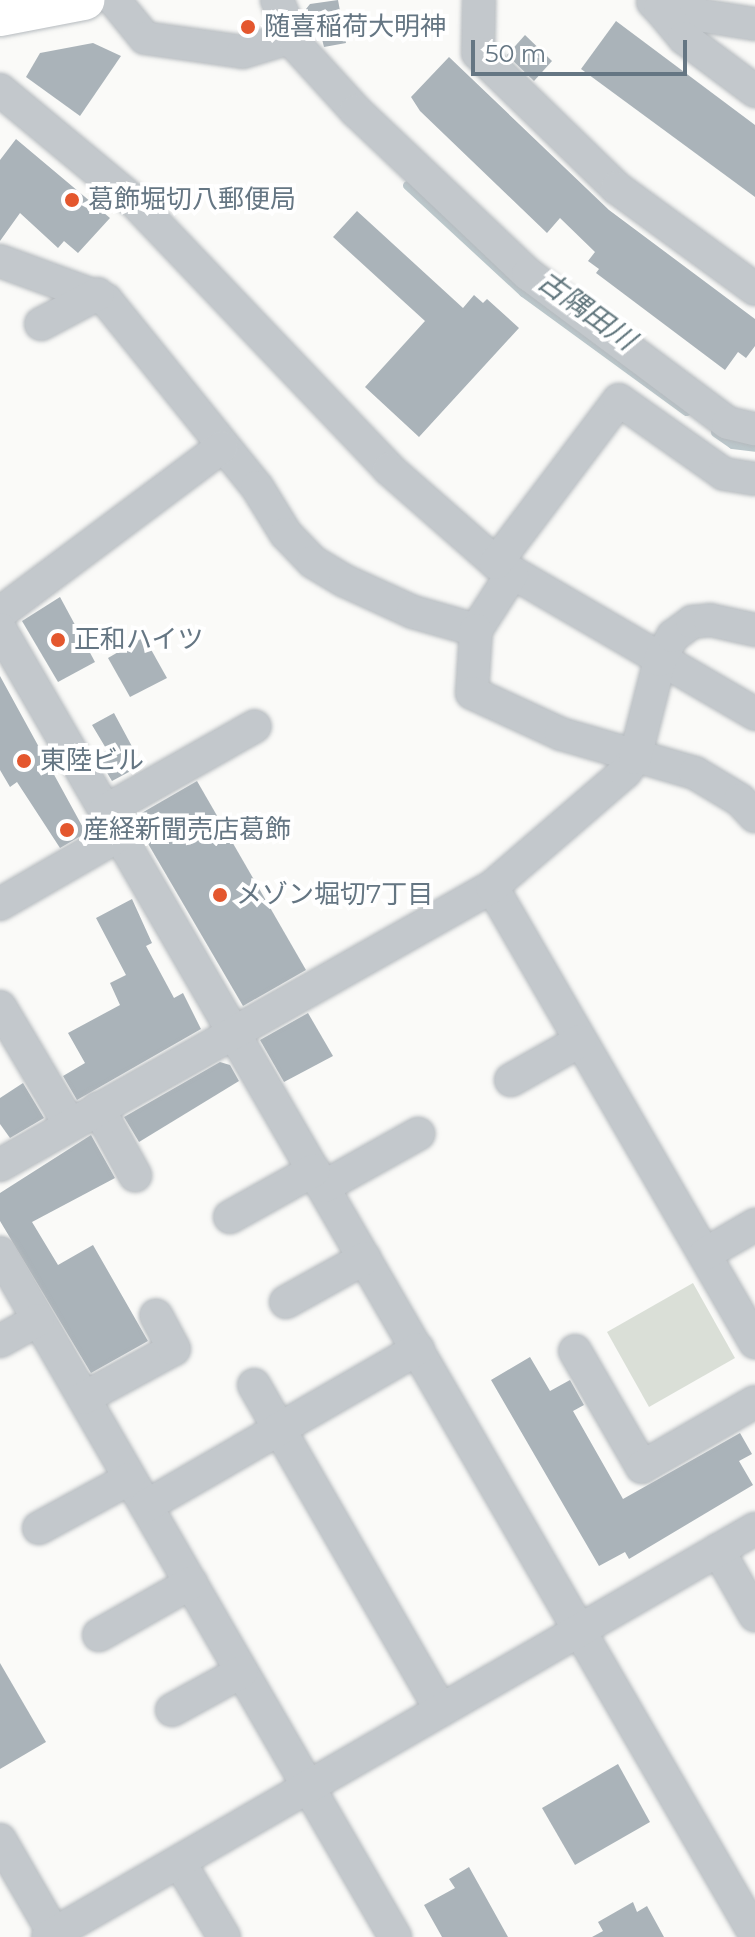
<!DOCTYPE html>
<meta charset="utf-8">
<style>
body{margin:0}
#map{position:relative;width:755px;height:1937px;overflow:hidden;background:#fafaf8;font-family:Montserrat,"Noto Sans JP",sans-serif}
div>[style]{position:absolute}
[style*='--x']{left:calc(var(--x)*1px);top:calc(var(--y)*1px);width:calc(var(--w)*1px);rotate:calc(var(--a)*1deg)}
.green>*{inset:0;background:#dadfd7}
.stream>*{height:9px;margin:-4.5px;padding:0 4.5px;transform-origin:4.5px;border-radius:4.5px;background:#bbc7cb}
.building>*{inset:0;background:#aab3b9}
.roads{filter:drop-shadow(0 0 2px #b5babe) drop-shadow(0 0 2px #b5babe)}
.minor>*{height:32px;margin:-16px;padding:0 16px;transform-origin:16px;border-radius:16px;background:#c3c8cc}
.major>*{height:40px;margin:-20px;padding:0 20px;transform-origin:20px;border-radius:20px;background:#fff}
.dots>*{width:22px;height:22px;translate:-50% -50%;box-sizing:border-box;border:4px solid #fff;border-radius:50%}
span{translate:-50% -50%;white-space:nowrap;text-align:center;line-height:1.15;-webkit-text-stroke:8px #fff;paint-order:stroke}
.poi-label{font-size:26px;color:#657683}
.left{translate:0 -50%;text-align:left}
.water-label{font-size:28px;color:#60757c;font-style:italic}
.scale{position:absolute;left:471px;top:40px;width:216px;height:36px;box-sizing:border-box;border:4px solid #657683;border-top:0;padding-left:10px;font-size:24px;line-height:28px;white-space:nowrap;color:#657683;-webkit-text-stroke:6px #fff;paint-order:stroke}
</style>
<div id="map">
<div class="green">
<i style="clip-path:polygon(693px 1283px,735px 1358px,649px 1407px,607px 1332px)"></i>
</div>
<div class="stream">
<i style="--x:407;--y:185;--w:158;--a:42.7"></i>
<i style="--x:523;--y:292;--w:202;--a:36.1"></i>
<i style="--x:715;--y:432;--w:21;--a:35"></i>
<i style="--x:732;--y:444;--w:23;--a:7"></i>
</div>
<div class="building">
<i style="clip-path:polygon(338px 0,346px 43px,324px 47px,321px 35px,312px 35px,306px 9px,310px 4px)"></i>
<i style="clip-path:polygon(616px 21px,755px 125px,755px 197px,581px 69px)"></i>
<i style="clip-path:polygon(525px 35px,552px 61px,534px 81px,507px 55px)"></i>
<i style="clip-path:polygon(93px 43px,121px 56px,80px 116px,26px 77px,40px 53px)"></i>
<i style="clip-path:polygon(449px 57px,609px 210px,755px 319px,755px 346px,746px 358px,738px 352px,725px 370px,596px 273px,599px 269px,588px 261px,595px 252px,560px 218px,547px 233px,420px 111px,411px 97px)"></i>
<i style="clip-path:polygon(16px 139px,110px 218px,78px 253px,64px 241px,58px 248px,20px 213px,0 241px,0 160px)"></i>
<i style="clip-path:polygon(357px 211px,463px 308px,474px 295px,483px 303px,487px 299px,519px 328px,419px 437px,365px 387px,425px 321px,333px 237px)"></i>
<i style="clip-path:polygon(60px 597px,95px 662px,58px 682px,22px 621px)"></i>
<i style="clip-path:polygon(144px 637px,167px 678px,130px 697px,108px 658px)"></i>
<i style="clip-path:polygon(0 676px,86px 833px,60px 848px,17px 782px,10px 787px,0 770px)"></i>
<i style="clip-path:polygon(114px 713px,142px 765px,112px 781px,97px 756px,107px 750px,92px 725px)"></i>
<i style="clip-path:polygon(197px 781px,306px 970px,243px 1006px,133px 818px)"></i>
<i style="clip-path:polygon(132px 899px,152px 943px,146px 946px,174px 998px,183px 993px,201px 1029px,77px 1100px,63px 1076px,85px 1063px,68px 1033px,120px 1005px,110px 983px,126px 975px,96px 918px)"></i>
<i style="clip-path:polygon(308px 1013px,333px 1056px,284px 1082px,260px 1040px)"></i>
<i style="clip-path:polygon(220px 1062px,230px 1065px,239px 1081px,139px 1142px,124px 1117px)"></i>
<i style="clip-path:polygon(23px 1083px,44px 1118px,10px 1138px,0 1124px,0 1098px)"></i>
<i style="clip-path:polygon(91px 1135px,115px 1178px,32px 1222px,58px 1265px,93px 1245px,148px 1341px,91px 1373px,0 1221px,0 1193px)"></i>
<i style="clip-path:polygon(530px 1357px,550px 1391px,570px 1380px,584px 1405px,573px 1411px,623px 1499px,740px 1433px,752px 1454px,739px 1461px,753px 1485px,629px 1559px,625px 1552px,599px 1566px,491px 1380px)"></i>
<i style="clip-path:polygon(0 1663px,46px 1742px,0 1769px)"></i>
<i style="clip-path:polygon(618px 1764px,650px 1822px,575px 1865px,542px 1808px)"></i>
<i style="clip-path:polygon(469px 1867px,508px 1937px,442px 1937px,424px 1905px,455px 1888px,449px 1879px)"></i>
<i style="clip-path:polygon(633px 1902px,637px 1912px,647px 1906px,664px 1937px,592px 1937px,603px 1931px,598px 1922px)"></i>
</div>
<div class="roads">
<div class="minor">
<i style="--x:114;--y:0;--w:49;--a:50.8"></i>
<i style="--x:145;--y:38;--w:99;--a:8.1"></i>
<i style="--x:243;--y:52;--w:51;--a:-17"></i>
<i style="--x:277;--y:0;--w:49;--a:67.1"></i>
<i style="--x:296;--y:45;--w:89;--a:47.7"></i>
<i style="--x:356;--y:111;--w:237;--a:43.5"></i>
<i style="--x:528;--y:274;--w:249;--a:36.7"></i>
<i style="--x:728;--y:423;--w:28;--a:13"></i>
<i style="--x:479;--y:0;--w:53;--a:91.1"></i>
<i style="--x:478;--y:53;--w:194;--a:44.2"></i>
<i style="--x:617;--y:188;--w:171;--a:36.2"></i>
<i style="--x:653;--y:2;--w:10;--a:45"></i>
<i style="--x:660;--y:9;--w:96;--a:9"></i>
<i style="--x:660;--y:9;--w:38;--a:50"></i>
<i style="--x:684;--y:38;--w:89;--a:36.7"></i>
<i style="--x:0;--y:90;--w:177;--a:39.7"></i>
<i style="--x:136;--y:203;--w:367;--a:46.4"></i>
<i style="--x:389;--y:469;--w:142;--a:41.3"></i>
<i style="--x:496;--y:563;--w:300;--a:30.2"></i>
<i style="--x:0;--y:261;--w:113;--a:20.2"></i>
<i style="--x:106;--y:300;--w:240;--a:51.1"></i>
<i style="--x:257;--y:487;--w:55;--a:58.3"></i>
<i style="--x:286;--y:534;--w:39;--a:46"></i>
<i style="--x:313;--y:562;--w:37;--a:31"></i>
<i style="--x:345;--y:581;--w:75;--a:24.5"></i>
<i style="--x:413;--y:612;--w:66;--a:15.9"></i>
<i style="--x:476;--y:630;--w:67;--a:-57.3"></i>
<i style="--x:41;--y:324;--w:64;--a:-27.8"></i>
<i style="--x:496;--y:563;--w:204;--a:-53"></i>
<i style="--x:619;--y:400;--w:128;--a:35.2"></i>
<i style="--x:724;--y:474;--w:31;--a:9"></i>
<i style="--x:0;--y:613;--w:277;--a:-36.8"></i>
<i style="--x:0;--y:629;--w:1508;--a:59.95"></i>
<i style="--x:476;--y:630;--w:63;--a:93.6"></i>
<i style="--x:472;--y:693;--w:98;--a:24.7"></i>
<i style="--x:561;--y:734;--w:140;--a:16.2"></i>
<i style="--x:695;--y:773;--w:52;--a:31"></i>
<i style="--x:740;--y:800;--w:22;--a:47"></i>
<i style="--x:105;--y:811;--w:172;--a:-29.5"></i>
<i style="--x:492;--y:887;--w:526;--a:59.97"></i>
<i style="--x:0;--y:904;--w:136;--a:-30"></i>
<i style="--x:0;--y:1007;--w:137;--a:59.3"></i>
<i style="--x:511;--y:1080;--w:79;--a:-29.5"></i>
<i style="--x:98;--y:1108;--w:77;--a:61.1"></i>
<i style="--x:0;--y:1165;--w:565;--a:-29.47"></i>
<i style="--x:492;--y:887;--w:176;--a:-40.8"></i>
<i style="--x:625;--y:772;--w:17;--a:-54"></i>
<i style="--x:635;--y:758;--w:101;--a:-75.7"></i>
<i style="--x:660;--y:660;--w:27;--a:-62"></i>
<i style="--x:673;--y:636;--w:24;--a:-36"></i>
<i style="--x:692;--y:622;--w:18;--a:-6"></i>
<i style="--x:710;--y:620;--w:46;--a:12.5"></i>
<i style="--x:325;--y:1186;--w:107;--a:-29.2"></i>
<i style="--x:230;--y:1217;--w:96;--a:-29.2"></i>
<i style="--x:0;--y:1253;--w:790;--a:59.99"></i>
<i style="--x:705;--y:1254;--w:58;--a:-30.1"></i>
<i style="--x:286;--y:1302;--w:90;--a:-29.1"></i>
<i style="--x:0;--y:1341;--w:43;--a:-28.9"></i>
<i style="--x:575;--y:1351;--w:134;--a:60"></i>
<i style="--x:642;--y:1467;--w:130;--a:-29.9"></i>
<i style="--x:254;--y:1385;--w:375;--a:60.1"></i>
<i style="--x:84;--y:1398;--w:102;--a:-28.6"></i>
<i style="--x:174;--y:1349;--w:38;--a:-118"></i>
<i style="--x:146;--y:1506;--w:314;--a:-30"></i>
<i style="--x:39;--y:1528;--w:102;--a:-28.6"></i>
<i style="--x:718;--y:1550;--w:75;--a:60.4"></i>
<i style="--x:99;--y:1635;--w:106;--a:-29.5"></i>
<i style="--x:172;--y:1710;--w:79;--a:-28.8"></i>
<i style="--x:0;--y:1840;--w:112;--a:60"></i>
<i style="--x:180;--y:1863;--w:86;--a:59.3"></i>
<i style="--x:48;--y:1937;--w:816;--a:-29.99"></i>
</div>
<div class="major">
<i style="--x:0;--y:16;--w:86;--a:-10.8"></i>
</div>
</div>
<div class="dots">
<i style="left:248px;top:27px;background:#e4572e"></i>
<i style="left:72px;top:200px;background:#e4572e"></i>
<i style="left:58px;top:640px;background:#e4572e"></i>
<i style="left:24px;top:761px;background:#e4572e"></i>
<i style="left:67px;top:830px;background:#e4572e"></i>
<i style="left:220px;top:895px;background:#e4572e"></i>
</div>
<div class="poi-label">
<span class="left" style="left:264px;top:27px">随喜稲荷大明神</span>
<span class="left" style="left:88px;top:200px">葛飾堀切八郵便局</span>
<span class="left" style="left:74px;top:640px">正和ハイツ</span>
<span class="left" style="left:40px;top:761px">東陸ビル</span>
<span class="left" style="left:83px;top:830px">産経新聞売店葛飾</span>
<span class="left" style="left:236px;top:895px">メゾン堀切7丁目</span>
</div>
<div class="water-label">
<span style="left:587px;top:310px;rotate:36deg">古隅田川</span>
</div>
<div class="scale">50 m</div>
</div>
